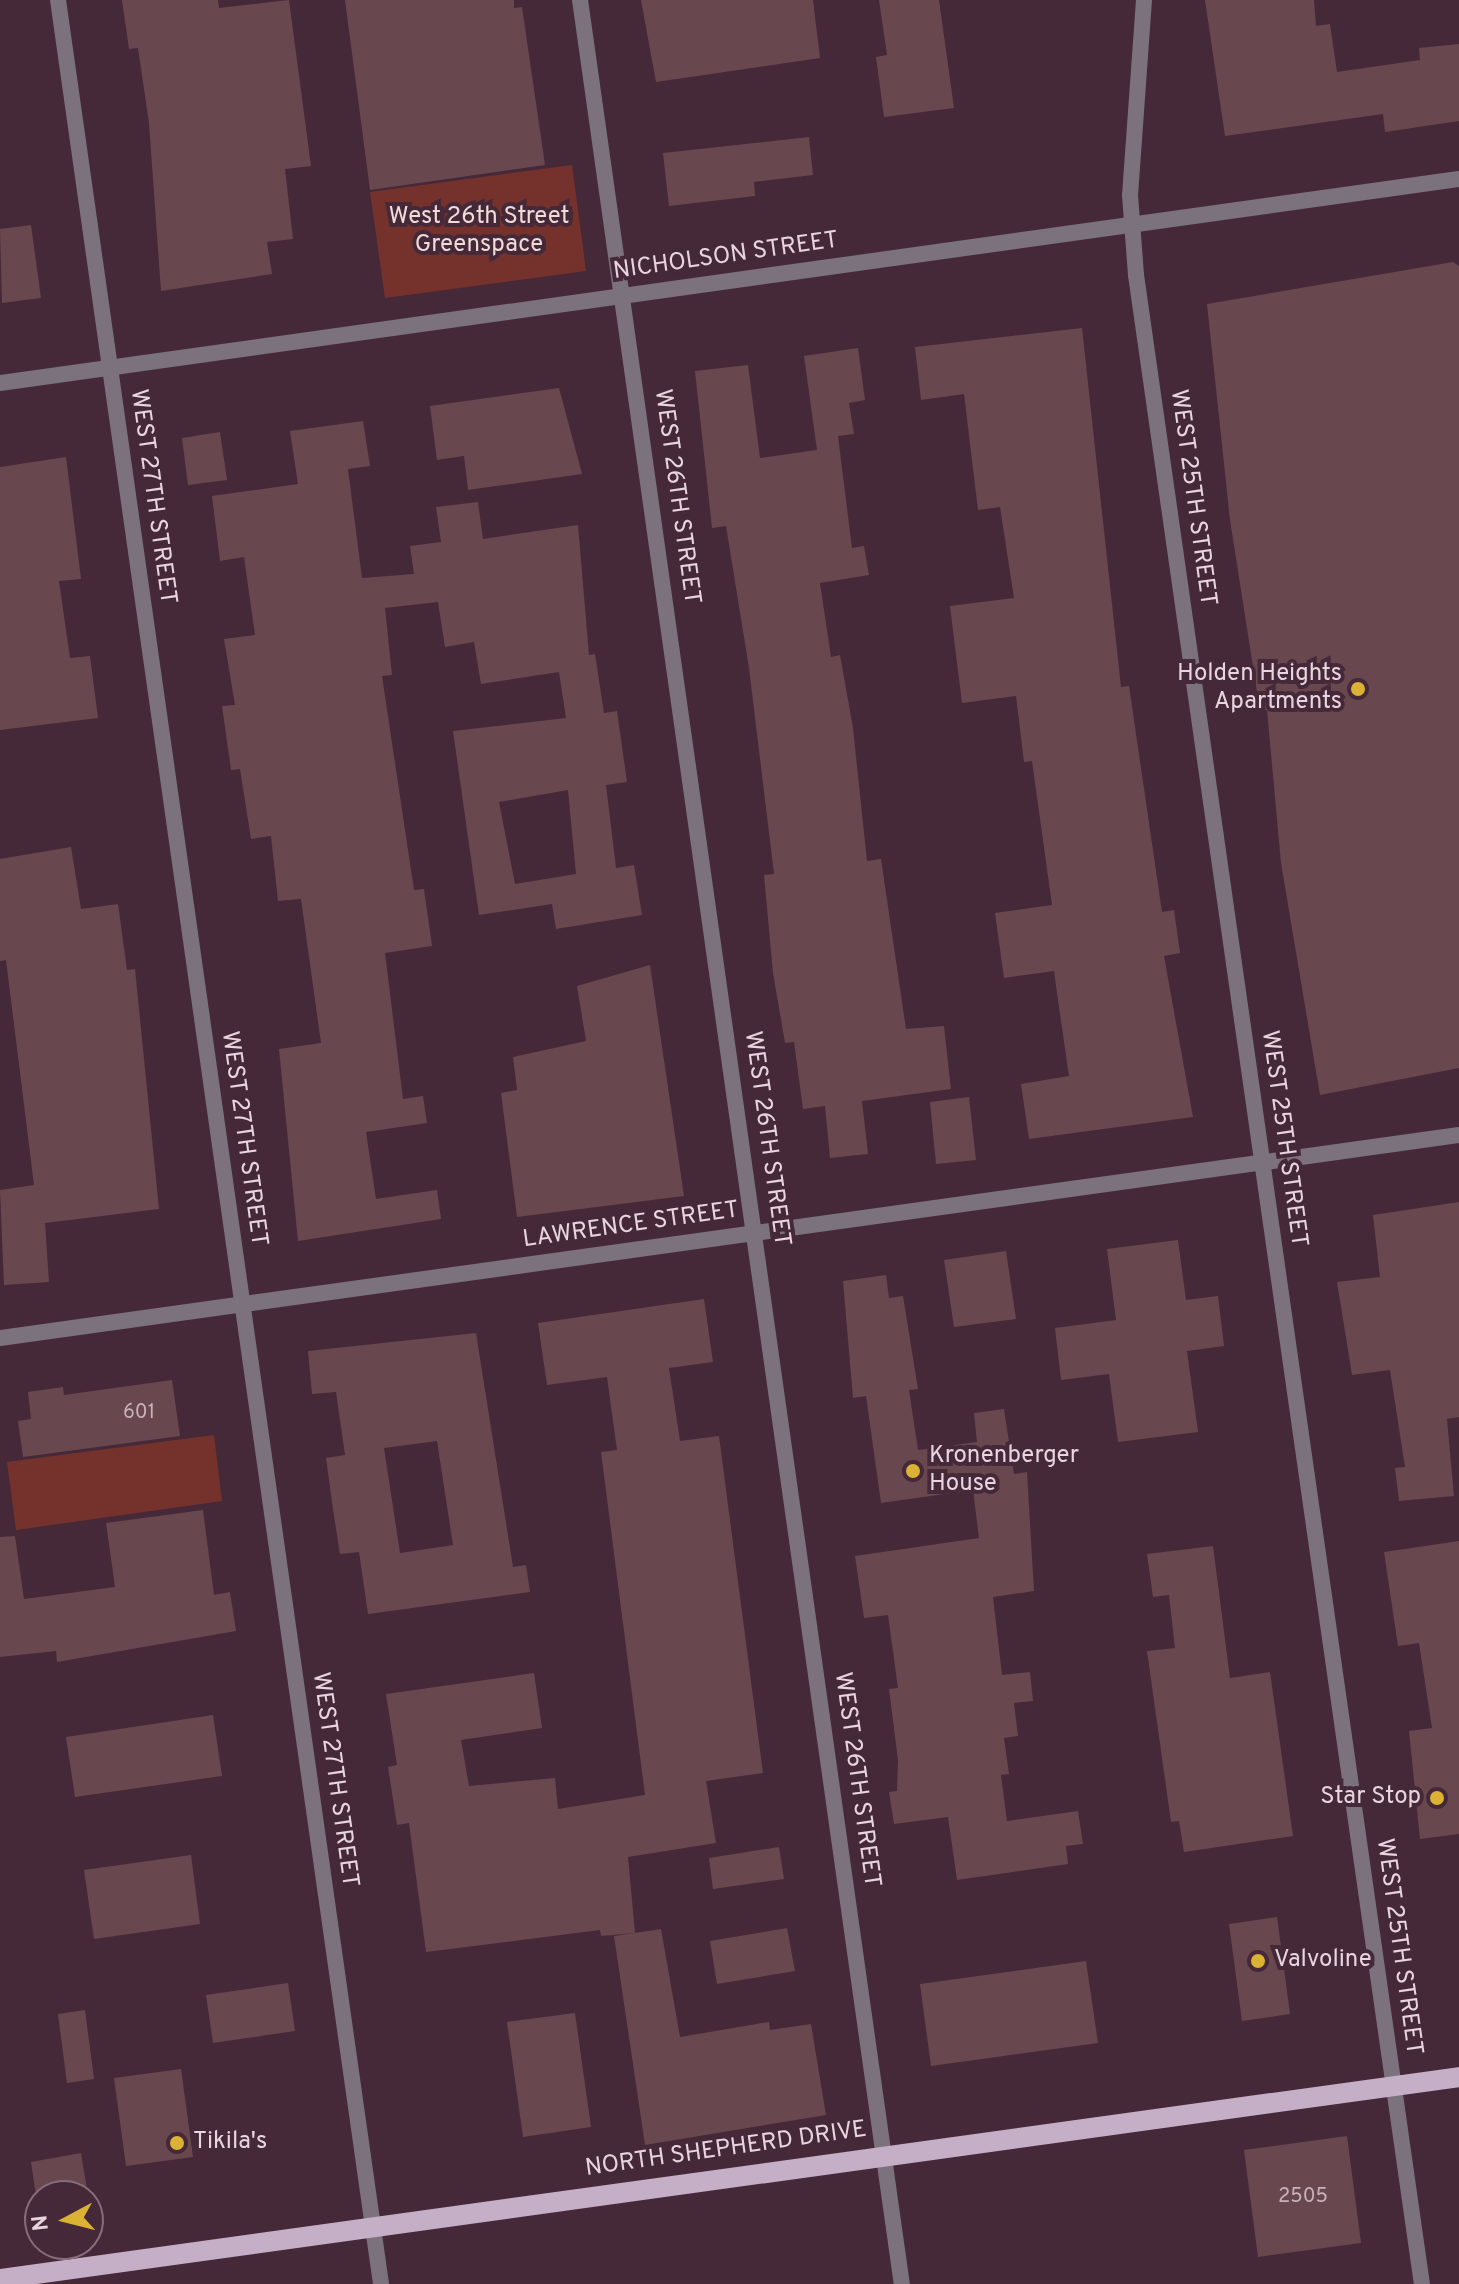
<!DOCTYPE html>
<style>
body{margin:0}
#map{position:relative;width:1459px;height:2284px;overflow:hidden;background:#452939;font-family:Overpass,sans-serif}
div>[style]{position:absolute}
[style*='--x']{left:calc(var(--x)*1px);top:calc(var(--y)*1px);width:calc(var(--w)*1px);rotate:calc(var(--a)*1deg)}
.green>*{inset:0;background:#75322c}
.building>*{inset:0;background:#69474e}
.minor>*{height:16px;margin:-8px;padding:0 8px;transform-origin:8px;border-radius:8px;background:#7c727d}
.primary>*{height:20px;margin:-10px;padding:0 10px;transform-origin:10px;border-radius:10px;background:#c5afc6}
.dots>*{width:22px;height:22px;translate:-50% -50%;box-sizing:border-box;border:4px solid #452939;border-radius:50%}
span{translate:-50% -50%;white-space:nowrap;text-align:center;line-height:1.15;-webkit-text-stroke:8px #452939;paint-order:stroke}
.number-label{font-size:20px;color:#c8b2bb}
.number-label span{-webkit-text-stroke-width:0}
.park-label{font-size:24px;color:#f1dbd8}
.street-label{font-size:24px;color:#e8d5df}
.poi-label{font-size:24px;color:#e8d5df}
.right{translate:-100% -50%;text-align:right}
.left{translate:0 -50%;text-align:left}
.north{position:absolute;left:24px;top:2180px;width:80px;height:80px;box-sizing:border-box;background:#452939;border:2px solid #866e7b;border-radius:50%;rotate:263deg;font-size:22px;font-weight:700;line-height:32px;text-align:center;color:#e8d5df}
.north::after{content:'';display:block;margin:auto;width:28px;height:36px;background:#dbb233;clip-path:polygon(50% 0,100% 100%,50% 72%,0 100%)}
</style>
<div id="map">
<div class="green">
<i style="clip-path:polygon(572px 165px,586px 271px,385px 298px,370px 192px)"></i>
<i style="clip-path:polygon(214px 1435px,222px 1501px,16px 1530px,7px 1462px)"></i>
</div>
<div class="building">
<i style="clip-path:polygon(122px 0,218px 0,219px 8px,289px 0,311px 166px,285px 169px,293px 239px,267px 242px,272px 274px,161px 291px,149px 123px,138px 48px,129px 49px)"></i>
<i style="clip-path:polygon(345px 0,514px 0,514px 8px,522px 7px,545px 165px,370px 190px)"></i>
<i style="clip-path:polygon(641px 0,813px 0,820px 58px,656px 82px)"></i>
<i style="clip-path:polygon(879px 0,939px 0,954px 108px,884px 117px,876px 57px,887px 55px)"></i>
<i style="clip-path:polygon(1205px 0,1314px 0,1316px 26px,1330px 24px,1337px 72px,1420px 60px,1419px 48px,1459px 44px,1459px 121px,1385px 132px,1383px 114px,1225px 136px)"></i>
<i style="clip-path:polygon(809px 137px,813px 175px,754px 182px,755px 196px,669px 206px,663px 153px)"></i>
<i style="clip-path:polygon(31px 225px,41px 298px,2px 303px,0 229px)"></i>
<i style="clip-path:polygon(1453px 262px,1459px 266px,1459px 1068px,1320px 1095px,1281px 863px,1267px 710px,1260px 711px,1230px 520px,1207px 304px)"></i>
<i style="clip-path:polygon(1082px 328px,1121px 687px,1129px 686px,1162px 912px,1174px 910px,1180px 953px,1164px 956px,1193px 1117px,1029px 1139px,1021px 1084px,1069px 1076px,1059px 1007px,1054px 971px,1004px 978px,995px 913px,1052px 905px,1032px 761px,1024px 762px,1016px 696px,962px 703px,950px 606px,1014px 598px,1000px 507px,978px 510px,964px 394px,921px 400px,915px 347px)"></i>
<i style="clip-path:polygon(858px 348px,865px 400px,849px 403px,854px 434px,838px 436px,852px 548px,864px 546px,869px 575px,820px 583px,831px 657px,840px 655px,853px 728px,867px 861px,881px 859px,906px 1029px,944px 1026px,951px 1089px,862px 1101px,868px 1154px,830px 1158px,825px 1106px,803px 1109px,794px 1042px,785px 1043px,773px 973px,764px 875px,774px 874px,749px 668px,726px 526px,712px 528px,695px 371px,748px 365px,760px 458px,817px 450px,804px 356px)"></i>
<i style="clip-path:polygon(559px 388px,582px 474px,468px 490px,464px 456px,437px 460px,430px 406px)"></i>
<i style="clip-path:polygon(evenodd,363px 421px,370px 466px,348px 469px,362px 578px,414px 574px,410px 546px,441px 542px,436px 507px,478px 502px,483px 539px,578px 525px,589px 655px,595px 654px,604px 713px,617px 711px,627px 782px,606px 785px,616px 868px,634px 865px,642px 915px,556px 929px,552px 904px,479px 915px,453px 731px,566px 718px,559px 672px,481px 684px,474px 642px,445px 647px,438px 602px,385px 608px,392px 675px,382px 676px,414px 890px,424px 889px,432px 946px,385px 953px,403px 1099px,423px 1096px,427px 1123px,366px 1132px,376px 1199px,437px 1190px,441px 1219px,298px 1241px,279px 1049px,321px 1043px,301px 899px,278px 901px,271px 836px,251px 839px,240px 769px,231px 770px,222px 706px,235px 705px,224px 639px,255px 635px,244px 557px,220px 561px,212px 496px,298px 484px,290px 431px,363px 421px,568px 790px,576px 874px,515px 884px,499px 802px,568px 790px)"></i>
<i style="clip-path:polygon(220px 432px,227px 480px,188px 485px,182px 438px)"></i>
<i style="clip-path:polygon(66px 457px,81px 579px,59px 581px,70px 658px,90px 656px,98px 718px,0 730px,0 467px)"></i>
<i style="clip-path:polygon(71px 847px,81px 909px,118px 904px,127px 970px,135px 969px,159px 1209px,45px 1223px,49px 1282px,4px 1285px,0 1190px,34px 1185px,6px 960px,0 961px,0 859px)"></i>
<i style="clip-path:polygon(650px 965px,684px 1196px,517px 1217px,501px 1093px,517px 1090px,513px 1057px,586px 1041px,577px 986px)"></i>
<i style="clip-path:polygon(969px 1097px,976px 1160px,936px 1164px,930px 1102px)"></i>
<i style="clip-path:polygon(1459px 1202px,1459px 1417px,1447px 1419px,1454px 1496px,1399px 1501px,1395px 1468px,1405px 1467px,1390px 1370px,1352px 1375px,1337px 1282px,1380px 1277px,1373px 1215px)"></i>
<i style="clip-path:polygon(1178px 1240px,1186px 1300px,1218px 1296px,1224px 1346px,1187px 1351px,1198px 1432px,1118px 1442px,1109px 1374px,1061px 1380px,1055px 1328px,1116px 1320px,1107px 1249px)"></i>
<i style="clip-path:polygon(1006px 1251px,1016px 1319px,954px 1327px,944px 1260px)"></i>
<i style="clip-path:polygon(886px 1275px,889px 1298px,903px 1296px,918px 1389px,909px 1390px,918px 1450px,977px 1442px,974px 1413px,1004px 1409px,1014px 1474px,1027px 1472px,1034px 1591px,993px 1597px,1002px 1675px,1030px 1672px,1033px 1701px,1014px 1703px,1018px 1736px,1004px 1738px,1009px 1774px,1001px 1775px,1007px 1821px,1078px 1811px,1083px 1844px,1066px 1846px,1068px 1864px,957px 1880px,948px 1817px,894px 1824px,889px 1792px,897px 1791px,898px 1760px,889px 1689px,898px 1688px,888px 1615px,864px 1618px,855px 1556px,979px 1538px,973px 1490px,881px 1503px,866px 1396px,853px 1398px,843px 1281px)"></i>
<i style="clip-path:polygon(704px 1299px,713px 1362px,669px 1368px,680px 1441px,719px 1436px,763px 1773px,706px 1781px,716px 1843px,628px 1857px,635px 1933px,601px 1936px,600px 1930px,426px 1952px,409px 1823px,397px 1825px,388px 1767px,397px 1765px,386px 1694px,534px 1673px,542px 1728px,461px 1740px,469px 1786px,555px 1778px,558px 1809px,645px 1795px,601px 1452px,617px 1450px,607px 1377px,547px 1385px,538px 1323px)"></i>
<i style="clip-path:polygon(evenodd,476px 1333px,513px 1567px,526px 1565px,530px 1592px,368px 1614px,359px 1552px,340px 1554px,334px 1516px,326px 1458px,345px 1455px,336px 1392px,312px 1394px,308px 1351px,476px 1333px,437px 1441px,453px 1545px,400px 1553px,384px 1448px,437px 1441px)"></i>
<i style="clip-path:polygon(172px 1380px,180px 1436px,23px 1457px,18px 1421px,31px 1419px,28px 1392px,63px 1387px,64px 1395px)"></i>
<i style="clip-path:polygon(203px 1510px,214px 1595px,230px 1592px,236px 1631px,57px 1662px,56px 1651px,0 1657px,0 1537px,15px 1536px,24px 1599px,115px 1587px,106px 1523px)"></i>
<i style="clip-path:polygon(1459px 1541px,1459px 1834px,1420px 1839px,1409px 1731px,1432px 1728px,1419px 1643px,1398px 1646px,1384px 1552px)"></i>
<i style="clip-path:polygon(1213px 1546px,1230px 1678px,1270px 1672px,1293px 1836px,1184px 1852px,1179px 1821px,1171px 1822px,1147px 1651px,1175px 1648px,1169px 1595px,1153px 1597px,1147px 1554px)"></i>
<i style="clip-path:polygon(213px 1715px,222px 1776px,75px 1797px,66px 1737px)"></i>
<i style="clip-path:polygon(779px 1847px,784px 1879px,713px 1889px,709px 1858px)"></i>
<i style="clip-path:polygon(191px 1855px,200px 1924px,94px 1939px,84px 1870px)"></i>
<i style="clip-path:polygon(1277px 1917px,1290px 2014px,1242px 2021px,1229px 1924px)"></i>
<i style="clip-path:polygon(787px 1928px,795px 1971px,717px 1984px,710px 1941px)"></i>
<i style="clip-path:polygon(661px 1929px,680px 2037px,769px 2022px,770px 2030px,811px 2024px,826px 2115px,645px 2145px,614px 1936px)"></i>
<i style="clip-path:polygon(1086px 1961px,1098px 2043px,931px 2066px,920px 1984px)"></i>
<i style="clip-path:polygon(288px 1983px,295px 2031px,213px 2043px,206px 1995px)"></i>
<i style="clip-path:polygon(85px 2010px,94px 2079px,67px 2083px,58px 2014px)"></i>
<i style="clip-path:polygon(575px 2013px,591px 2127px,523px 2137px,507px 2022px)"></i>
<i style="clip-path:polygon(181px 2069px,193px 2157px,126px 2166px,114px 2078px)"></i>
<i style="clip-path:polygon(1347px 2136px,1361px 2243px,1258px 2257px,1244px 2150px)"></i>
<i style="clip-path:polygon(81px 2153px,88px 2196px,36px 2196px,31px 2162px)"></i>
</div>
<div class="minor">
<i style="--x:58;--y:0;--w:2307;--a:81.95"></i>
<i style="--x:580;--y:0;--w:2307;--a:81.98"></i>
<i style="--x:1144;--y:0;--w:196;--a:94.1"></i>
<i style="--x:1130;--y:195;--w:80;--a:85.7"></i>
<i style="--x:1136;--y:275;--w:2029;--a:81.9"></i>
<i style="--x:0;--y:383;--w:1473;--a:-7.96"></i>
<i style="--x:0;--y:1338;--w:1473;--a:-7.92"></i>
</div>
<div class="primary">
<i style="--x:0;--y:2279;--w:1473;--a:-7.88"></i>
</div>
<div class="dots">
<i style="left:1358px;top:689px;background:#dbb233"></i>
<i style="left:913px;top:1471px;background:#dbb233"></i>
<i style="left:1437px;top:1798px;background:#dbb233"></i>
<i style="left:1258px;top:1961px;background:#dbb233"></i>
<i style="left:177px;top:2143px;background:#dbb233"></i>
</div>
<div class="number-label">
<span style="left:139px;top:1413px">601</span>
<span style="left:1303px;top:2197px">2505</span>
</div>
<div class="park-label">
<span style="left:479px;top:232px">West 26th Street<br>Greenspace</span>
</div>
<div class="street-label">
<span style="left:726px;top:257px;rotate:-8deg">NICHOLSON STREET</span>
<span style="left:152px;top:497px;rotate:82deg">WEST 27TH STREET</span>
<span style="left:676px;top:497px;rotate:82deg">WEST 26TH STREET</span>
<span style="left:1192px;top:498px;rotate:82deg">WEST 25TH STREET</span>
<span style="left:243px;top:1139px;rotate:82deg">WEST 27TH STREET</span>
<span style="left:766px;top:1139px;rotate:82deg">WEST 26TH STREET</span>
<span style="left:1283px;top:1139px;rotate:82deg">WEST 25TH STREET</span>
<span style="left:631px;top:1226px;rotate:-8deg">LAWRENCE STREET</span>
<span style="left:334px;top:1780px;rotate:82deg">WEST 27TH STREET</span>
<span style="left:856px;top:1780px;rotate:82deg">WEST 26TH STREET</span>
<span style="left:1398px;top:1947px;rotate:82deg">WEST 25TH STREET</span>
<span style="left:726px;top:2150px;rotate:-8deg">NORTH SHEPHERD DRIVE</span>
</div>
<div class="poi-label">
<span class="right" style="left:1342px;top:689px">Holden Heights<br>Apartments</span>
<span class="left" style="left:929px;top:1471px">Kronenberger<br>House</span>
<span class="right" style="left:1421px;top:1798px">Star Stop</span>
<span class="left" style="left:1274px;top:1961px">Valvoline</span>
<span class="left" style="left:193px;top:2143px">Tikila's</span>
</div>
<div class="north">N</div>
</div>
